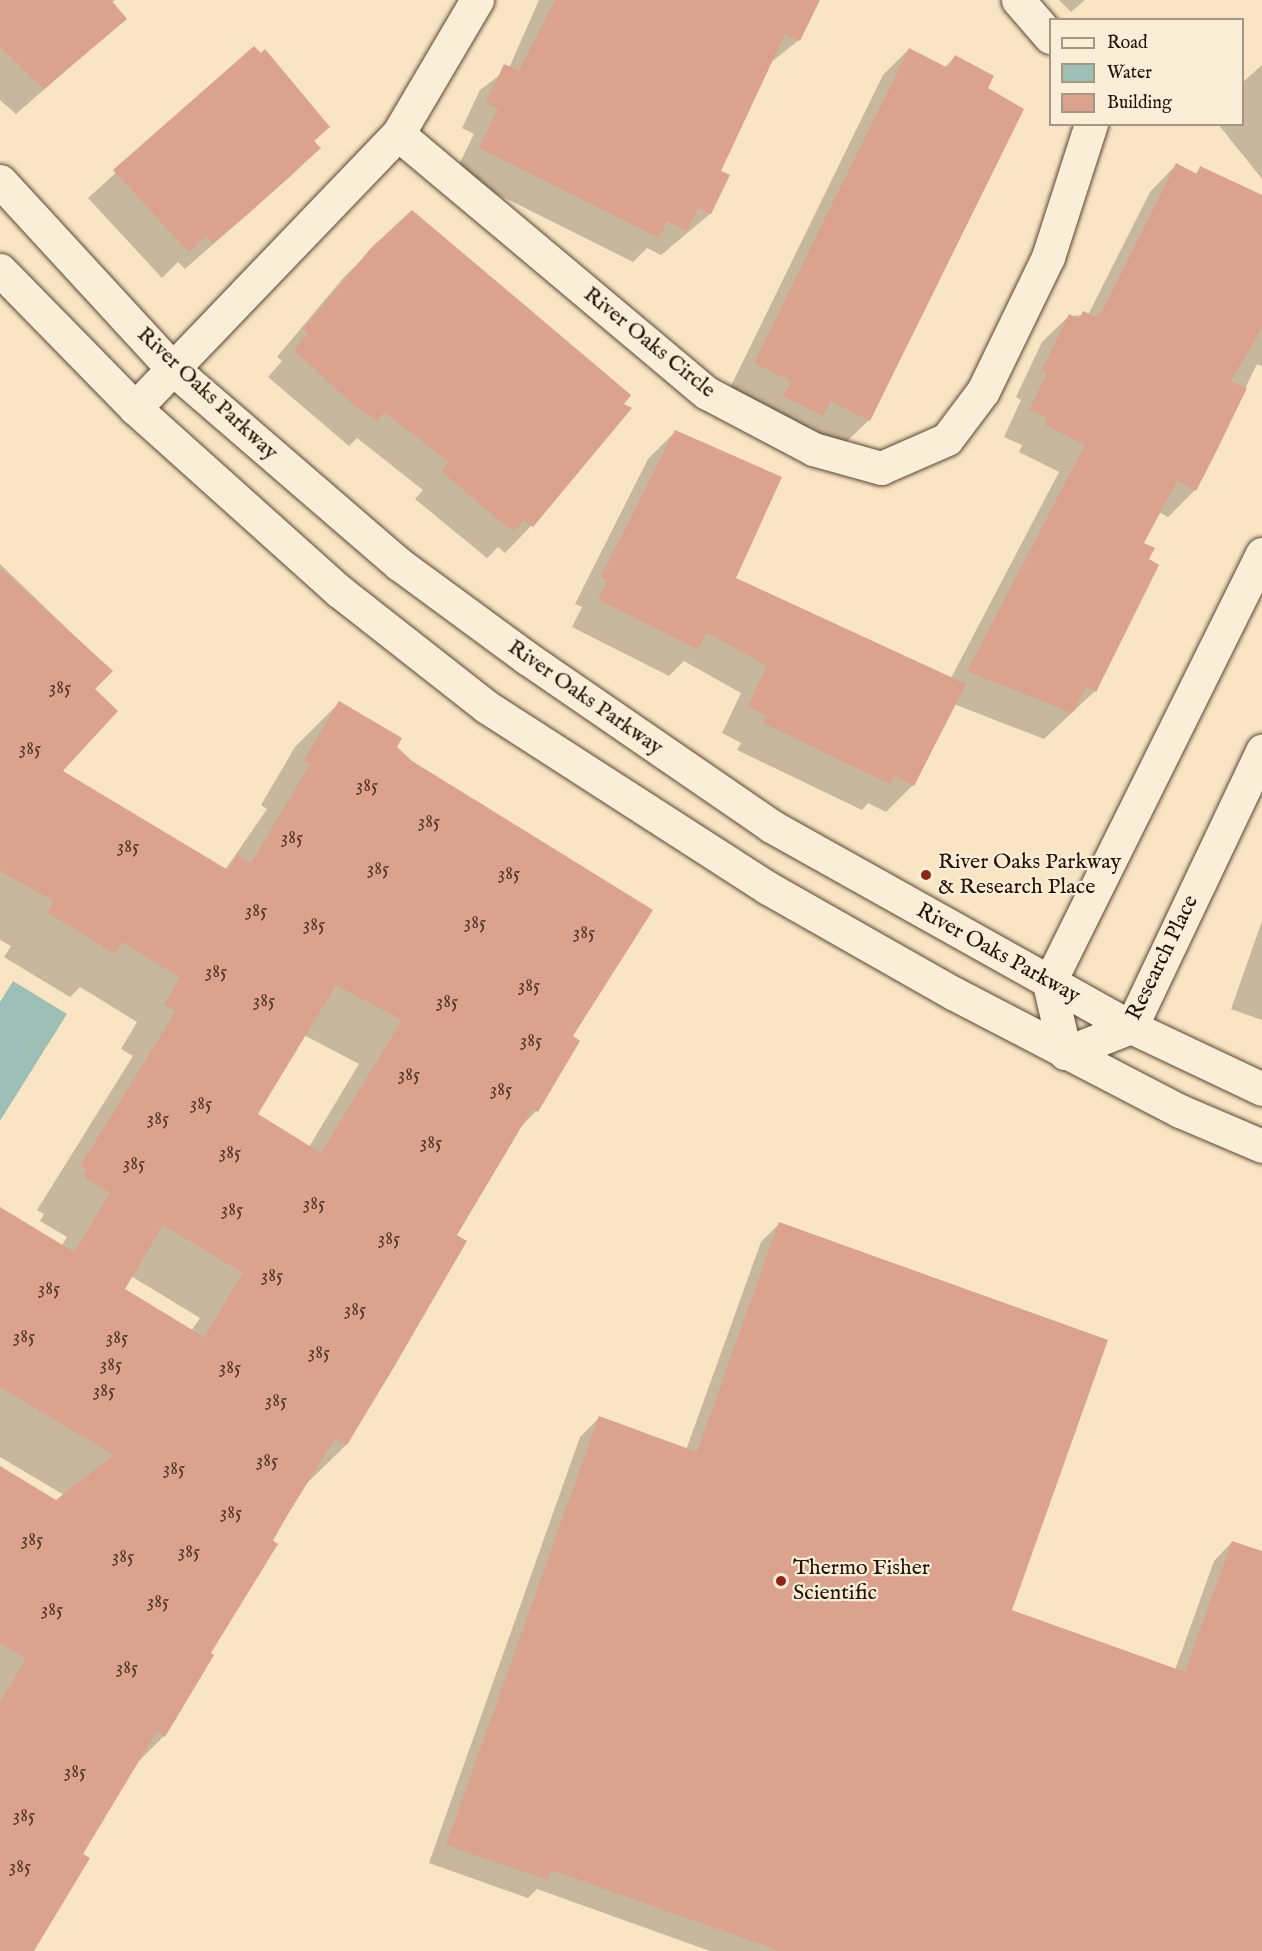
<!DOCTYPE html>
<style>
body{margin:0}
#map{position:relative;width:1262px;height:1951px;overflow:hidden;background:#f9e5c3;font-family:"IM FELL English",serif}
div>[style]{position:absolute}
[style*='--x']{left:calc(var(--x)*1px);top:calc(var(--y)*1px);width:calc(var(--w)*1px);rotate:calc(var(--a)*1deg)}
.water>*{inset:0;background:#9ebfb6}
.shadow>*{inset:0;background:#0003}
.building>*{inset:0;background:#dba28d}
.roads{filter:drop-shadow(0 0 2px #5a4734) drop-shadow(0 0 2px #5a4734)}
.minor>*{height:33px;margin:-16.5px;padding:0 16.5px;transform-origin:16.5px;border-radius:16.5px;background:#fbeed8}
.tertiary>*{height:33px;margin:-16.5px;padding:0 16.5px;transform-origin:16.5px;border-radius:16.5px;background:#fbeed8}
.dots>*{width:16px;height:16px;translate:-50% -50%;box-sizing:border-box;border:3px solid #fbeed8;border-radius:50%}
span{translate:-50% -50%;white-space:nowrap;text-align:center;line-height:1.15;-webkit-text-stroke:4.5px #fbeed8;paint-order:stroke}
.number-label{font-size:20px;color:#523627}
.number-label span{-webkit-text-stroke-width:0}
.street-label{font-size:22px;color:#251205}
.poi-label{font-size:22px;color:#251205}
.left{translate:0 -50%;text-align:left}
.legend{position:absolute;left:1049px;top:18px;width:195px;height:108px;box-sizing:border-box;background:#fbeed8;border:2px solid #a59684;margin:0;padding:8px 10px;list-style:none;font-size:18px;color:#251205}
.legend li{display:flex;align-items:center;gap:12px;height:30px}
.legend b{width:30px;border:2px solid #a59684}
</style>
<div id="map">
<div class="water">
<i style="clip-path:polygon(13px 981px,67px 1014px,0 1121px,0 1002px)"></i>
</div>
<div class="shadow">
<i style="clip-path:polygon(0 0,115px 0,111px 3px,125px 19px,16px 114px,0 100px)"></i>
<i style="clip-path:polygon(539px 0,818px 0,799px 40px,770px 63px,718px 172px,710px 214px,661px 255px,647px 248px,633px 262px,455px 173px,474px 134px,462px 128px,480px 90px,509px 68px)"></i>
<i style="clip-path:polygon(1059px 0,1085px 0,1071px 12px)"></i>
<i style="clip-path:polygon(254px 48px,328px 127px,313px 142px,319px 148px,292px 175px,185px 269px,178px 262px,162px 278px,88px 198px)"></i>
<i style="clip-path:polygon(909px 49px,945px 67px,955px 57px,986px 88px,869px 420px,843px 445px,810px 428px,797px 441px,730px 388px,883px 75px)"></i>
<i style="clip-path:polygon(1262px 65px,1262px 179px,1218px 124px,1242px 124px,1242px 83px)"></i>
<i style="clip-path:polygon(1176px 165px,1195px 174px,1201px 168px,1262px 197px,1262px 366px,1257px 364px,1195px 490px,1168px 517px,1159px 512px,1142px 543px,1095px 691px,1044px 739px,954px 704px,913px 785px,886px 812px,868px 803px,862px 810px,737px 750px,741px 743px,722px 733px,741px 693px,684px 661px,669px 676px,572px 627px,582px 607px,575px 604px,648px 459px,675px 432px,734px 579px,951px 678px,1059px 472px,1019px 452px,1022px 445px,1004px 437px,1021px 400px,1016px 397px,1042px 342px,1069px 316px,1088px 315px,1150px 192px)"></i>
<i style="clip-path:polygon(412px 212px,629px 395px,621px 405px,630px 409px,531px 526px,505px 553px,498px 547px,487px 558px,415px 499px,423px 490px,357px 438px,349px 446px,268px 377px,282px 361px,277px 357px,344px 277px)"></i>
<i style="clip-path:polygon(evenodd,0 564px,111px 671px,93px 689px,60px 772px,225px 870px,267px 809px,261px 805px,295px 747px,339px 703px,395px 747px,570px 1037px,536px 1111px,518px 1130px,455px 1235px,465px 1241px,346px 1445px,303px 1487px,164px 1736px,135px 1765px,81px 1854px,32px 1951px,0 1951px,0 1468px,56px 1502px,64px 1495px,0 1457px,0 1213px,61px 1247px,67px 1237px,40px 1221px,44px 1214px,37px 1210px,133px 1056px,121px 1049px,137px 1022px,80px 987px,70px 997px,4px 957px,11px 946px,0 940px,0 564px,304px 1035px,359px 1064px,309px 1147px,256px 1114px,304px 1035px,0 564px,131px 1276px,200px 1318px,191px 1331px,123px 1289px,131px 1276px)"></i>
<i style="clip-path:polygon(1262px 921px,1262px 1020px,1231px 1009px)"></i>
<i style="clip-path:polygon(779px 1224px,1010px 1611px,1175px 1670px,1214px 1561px,1232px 1542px,1262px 1553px,1262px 1951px,710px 1951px,537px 1889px,528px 1898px,429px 1863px,580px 1437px,599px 1418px,686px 1450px,761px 1242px)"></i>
</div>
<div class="building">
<i style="clip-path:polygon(0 0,111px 0,127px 19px,44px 89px,0 47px)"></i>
<i style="clip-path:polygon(555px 0,820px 0,800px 41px,785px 34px,721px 171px,730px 175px,711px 214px,698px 208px,687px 231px,667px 221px,659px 238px,479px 148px,498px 109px,486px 103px,504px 64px,519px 71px)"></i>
<i style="clip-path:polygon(254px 46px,261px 53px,265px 49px,330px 127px,314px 141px,321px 148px,248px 214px,213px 243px,206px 236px,189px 252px,113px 170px)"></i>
<i style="clip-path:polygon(909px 48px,948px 68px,955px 55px,994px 76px,988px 88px,1024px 109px,870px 421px,831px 401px,823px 416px,783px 396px,791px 381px,754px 363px)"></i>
<i style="clip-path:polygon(1176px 163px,1197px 174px,1200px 166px,1262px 195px,1262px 328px,1231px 381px,1247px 388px,1215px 454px,1196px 491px,1177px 481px,1144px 543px,1155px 548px,1149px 559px,1159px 565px,1096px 692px,1086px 687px,1072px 713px,967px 671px,1085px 445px,1045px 425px,1048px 418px,1029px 410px,1047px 373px,1042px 370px,1069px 314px,1079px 319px,1083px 311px,1096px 317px,1102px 311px)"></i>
<i style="clip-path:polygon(412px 210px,631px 395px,624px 404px,632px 408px,533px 527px,524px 520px,514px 532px,503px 524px,441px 471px,449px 462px,384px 412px,377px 421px,356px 407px,294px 350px,308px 333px,303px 329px,371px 248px)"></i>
<i style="clip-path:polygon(675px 430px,782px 477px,736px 578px,966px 684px,914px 786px,894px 776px,890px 784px,763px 723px,766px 716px,748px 706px,767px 666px,706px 632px,698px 650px,598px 600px,607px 580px,601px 576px)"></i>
<i style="clip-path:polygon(evenodd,0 568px,113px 671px,95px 689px,118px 711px,63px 771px,228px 870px,238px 855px,251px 863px,310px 764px,304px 760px,339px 701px,402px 738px,397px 747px,412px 761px,653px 910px,573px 1036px,580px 1041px,538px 1112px,532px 1109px,457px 1235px,467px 1241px,394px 1367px,347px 1445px,336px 1439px,332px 1443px,272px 1540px,278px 1544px,211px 1653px,214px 1655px,165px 1737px,157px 1731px,83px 1854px,90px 1858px,34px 1951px,0 1951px,0 1702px,26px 1659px,0 1643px,0 1466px,56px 1500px,114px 1455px,0 1387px,0 1207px,74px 1252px,110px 1193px,83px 1176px,87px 1169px,80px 1166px,176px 1011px,164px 1004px,180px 978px,123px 942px,115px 954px,47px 912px,54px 901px,0 871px,0 568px,336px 985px,402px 1020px,321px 1153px,258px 1114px,336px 985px,0 568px,163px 1225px,243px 1273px,204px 1337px,125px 1289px,163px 1225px)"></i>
<i style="clip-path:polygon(779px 1222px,1108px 1340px,1012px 1610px,1185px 1672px,1232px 1541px,1262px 1551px,1262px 1951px,780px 1951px,551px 1870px,548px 1880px,446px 1845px,599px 1416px,697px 1452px)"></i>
</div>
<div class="roads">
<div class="minor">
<i style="--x:1018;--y:0;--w:49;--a:49.1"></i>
<i style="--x:398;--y:134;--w:403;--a:40"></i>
<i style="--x:707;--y:393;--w:120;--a:27.8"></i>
<i style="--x:813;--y:449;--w:71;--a:15.6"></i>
<i style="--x:881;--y:468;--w:72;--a:-23.7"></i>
<i style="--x:947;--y:439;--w:60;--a:-53.1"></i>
<i style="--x:983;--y:391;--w:149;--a:-64.1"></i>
<i style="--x:1048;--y:257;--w:140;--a:-72.1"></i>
<i style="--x:135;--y:408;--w:380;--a:-46.2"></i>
<i style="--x:398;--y:134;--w:156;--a:-59.5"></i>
</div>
<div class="tertiary">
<i style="--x:0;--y:181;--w:255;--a:47.4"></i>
<i style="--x:173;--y:369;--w:298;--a:40.8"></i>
<i style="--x:399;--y:564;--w:159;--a:36.3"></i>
<i style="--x:527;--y:658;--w:296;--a:34.5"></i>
<i style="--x:771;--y:826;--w:412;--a:29.2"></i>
<i style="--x:1131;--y:1027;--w:145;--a:25.3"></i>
<i style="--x:0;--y:270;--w:193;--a:45.6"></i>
<i style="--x:135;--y:408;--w:274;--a:41.9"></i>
<i style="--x:339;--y:591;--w:188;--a:38.1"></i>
<i style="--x:487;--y:707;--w:334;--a:32.8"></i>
<i style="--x:768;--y:888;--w:213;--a:29.6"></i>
<i style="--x:953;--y:993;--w:256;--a:27.5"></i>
<i style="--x:1180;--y:1111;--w:89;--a:23.1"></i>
<i style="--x:1065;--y:1053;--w:72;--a:-102.9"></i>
<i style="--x:1049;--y:983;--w:479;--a:-63.6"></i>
<i style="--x:1065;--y:1053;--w:71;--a:-21.5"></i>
<i style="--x:1131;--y:1027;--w:306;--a:-64.6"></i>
</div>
</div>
<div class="dots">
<i style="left:926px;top:875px;background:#8f2418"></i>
<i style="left:781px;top:1581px;background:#8f2418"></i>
</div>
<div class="number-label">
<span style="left:60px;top:687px">385</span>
<span style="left:30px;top:748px">385</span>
<span style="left:367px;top:785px">385</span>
<span style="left:429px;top:821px">385</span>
<span style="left:292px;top:837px">385</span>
<span style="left:128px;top:846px">385</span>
<span style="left:378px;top:868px">385</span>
<span style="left:509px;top:873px">385</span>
<span style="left:256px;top:910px">385</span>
<span style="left:475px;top:922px">385</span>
<span style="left:314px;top:924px">385</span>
<span style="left:584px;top:932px">385</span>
<span style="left:216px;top:971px">385</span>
<span style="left:529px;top:985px">385</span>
<span style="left:264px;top:1000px">385</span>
<span style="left:447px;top:1001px">385</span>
<span style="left:531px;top:1040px">385</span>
<span style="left:409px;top:1074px">385</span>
<span style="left:501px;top:1089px">385</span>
<span style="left:201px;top:1103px">385</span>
<span style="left:158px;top:1118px">385</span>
<span style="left:431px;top:1142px">385</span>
<span style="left:230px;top:1152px">385</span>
<span style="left:134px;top:1163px">385</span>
<span style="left:314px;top:1203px">385</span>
<span style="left:232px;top:1209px">385</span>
<span style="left:389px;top:1238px">385</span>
<span style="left:272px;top:1275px">385</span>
<span style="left:49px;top:1288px">385</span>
<span style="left:355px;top:1309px">385</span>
<span style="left:24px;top:1336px">385</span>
<span style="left:117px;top:1337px">385</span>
<span style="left:319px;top:1352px">385</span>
<span style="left:111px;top:1364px">385</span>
<span style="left:230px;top:1367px">385</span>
<span style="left:104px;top:1390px">385</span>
<span style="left:276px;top:1400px">385</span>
<span style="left:267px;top:1460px">385</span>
<span style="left:174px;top:1468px">385</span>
<span style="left:231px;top:1512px">385</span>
<span style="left:32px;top:1539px">385</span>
<span style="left:189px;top:1551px">385</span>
<span style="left:123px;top:1556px">385</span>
<span style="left:158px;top:1601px">385</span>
<span style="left:52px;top:1609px">385</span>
<span style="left:127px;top:1667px">385</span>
<span style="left:75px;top:1771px">385</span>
<span style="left:24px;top:1815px">385</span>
<span style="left:20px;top:1866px">385</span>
</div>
<div class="street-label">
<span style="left:649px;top:343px;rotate:39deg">River Oaks Circle</span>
<span style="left:207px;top:394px;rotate:43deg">River Oaks Parkway</span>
<span style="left:585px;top:698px;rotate:35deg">River Oaks Parkway</span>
<span style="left:998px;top:954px;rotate:29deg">River Oaks Parkway</span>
<span style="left:1163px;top:958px;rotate:-64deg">Research Place</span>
</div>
<div class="poi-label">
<span class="left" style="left:938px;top:875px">River Oaks Parkway<br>&amp; Research Place</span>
<span class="left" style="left:793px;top:1581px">Thermo Fisher<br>Scientific</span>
</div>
<ul class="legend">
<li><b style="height:8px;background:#fbeed8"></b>Road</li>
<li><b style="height:16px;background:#9ebfb6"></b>Water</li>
<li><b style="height:16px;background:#dba28d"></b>Building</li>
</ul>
</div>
